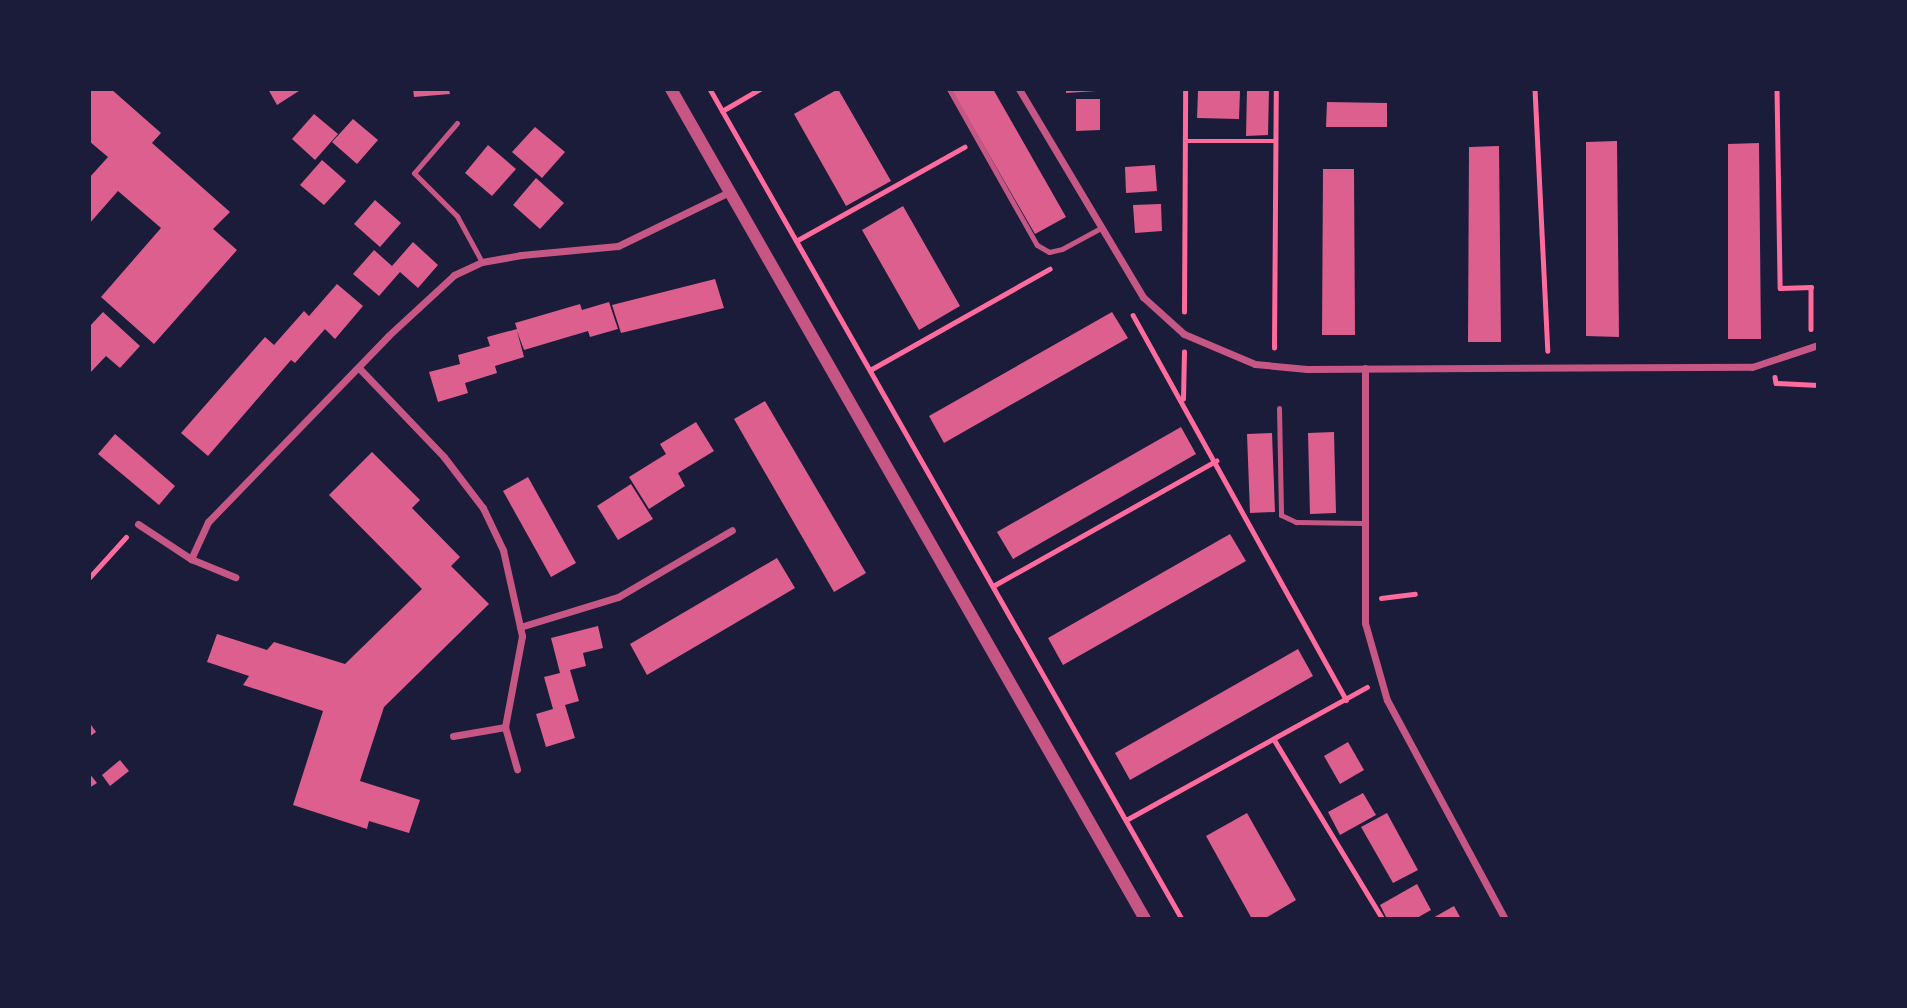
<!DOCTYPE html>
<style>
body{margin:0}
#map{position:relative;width:1907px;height:1008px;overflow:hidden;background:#1b1b3a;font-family:"DM Sans",sans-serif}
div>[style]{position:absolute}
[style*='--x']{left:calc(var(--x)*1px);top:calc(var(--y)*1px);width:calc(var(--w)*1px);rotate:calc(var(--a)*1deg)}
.building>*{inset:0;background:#dd5f8e}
.path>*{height:4.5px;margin:-2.25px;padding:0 2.25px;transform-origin:2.25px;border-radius:2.25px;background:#ff6b9d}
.service>*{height:5px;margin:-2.5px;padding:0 2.5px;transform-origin:2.5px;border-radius:2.5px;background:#c65784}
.minor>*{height:7px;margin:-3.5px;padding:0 3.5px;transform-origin:3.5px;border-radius:3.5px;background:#c65784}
.tertiary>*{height:12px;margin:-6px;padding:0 6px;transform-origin:6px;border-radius:6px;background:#c65784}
span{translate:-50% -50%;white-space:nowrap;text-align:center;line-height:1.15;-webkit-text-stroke:5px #1b1b3a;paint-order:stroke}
.frame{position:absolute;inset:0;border:91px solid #1b1b3a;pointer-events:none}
</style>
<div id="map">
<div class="building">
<i style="clip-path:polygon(89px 89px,111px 89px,161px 133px,152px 143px,230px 212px,213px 229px,237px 250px,154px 344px,101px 297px,161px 228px,118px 191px,89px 224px,89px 178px,108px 157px,89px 141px)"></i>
<i style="clip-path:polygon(268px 89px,302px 89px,277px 105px)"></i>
<i style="clip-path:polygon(413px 89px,449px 89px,450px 94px,414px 97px)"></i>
<i style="clip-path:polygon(838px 89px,891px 181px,846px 206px,794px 114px)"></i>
<i style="clip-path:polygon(951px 89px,993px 89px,1066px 217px,1035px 234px)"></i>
<i style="clip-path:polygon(1066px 89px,1097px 89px,1097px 91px,1066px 93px)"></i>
<i style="clip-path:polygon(1247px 89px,1269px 89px,1268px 135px,1246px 136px)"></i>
<i style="clip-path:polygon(1198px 91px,1240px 91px,1239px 119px,1197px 118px)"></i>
<i style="clip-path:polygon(1076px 99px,1100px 99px,1100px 130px,1076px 131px)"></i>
<i style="clip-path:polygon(1327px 102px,1387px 103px,1387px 127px,1326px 127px)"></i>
<i style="clip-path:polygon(314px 114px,338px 134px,315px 160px,292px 139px)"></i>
<i style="clip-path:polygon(353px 119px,378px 140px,357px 164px,332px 142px)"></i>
<i style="clip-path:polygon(535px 127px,565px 152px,542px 178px,512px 152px)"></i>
<i style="clip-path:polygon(1617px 141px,1619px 337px,1586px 336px,1586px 142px)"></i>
<i style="clip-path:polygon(1759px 143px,1761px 339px,1728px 339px,1728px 144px)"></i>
<i style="clip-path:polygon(488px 145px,516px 169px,492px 196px,465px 173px)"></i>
<i style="clip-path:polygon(1499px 146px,1501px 342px,1468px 342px,1469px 147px)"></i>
<i style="clip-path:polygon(322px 160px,346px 181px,324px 205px,300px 185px)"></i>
<i style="clip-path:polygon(1155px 165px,1157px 191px,1126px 193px,1125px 167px)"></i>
<i style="clip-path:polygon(1323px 169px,1354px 169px,1355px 335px,1322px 335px)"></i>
<i style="clip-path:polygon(536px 178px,564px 203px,540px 229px,513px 205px)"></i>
<i style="clip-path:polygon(375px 200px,401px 223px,380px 247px,354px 224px)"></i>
<i style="clip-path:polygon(1161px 204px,1162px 231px,1135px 233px,1133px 205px)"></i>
<i style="clip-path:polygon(903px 206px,960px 306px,919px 330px,862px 230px)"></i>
<i style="clip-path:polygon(413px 242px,438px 265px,418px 288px,400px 272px,379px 296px,353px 274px,374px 250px,392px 266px)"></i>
<i style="clip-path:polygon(715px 279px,724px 308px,621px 333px,612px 305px)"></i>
<i style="clip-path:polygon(337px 284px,363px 306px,335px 339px,325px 329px,295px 363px,291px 360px,208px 456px,181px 433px,265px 337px,274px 345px,304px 311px,309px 316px)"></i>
<i style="clip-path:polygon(609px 302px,618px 329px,590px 337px,588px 331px,524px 350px,517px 331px,524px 357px,495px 366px,497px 373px,465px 383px,468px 393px,438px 402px,429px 372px,460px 364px,458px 355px,490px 346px,487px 337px,517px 329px,515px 323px,580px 304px,582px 310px)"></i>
<i style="clip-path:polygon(103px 312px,140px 346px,120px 368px,106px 356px,89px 374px,89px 327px)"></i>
<i style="clip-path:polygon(1112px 312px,1128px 338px,944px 443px,929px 416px)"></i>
<i style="clip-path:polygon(765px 401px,866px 573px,834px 592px,734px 419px)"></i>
<i style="clip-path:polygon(696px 422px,714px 451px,678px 473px,685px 486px,649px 509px,629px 477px,666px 454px,660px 444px)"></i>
<i style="clip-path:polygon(1181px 427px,1196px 454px,1013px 559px,997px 532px)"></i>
<i style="clip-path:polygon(1334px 432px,1336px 513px,1310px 514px,1308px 433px)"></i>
<i style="clip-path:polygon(1272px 433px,1275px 512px,1250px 513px,1247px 434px)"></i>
<i style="clip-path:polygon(115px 434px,175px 486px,159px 505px,98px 454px)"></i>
<i style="clip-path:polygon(372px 452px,420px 500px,412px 508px,460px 557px,451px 566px,489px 604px,384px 707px,360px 781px,420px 800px,409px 833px,369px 821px,367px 829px,293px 805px,323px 711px,243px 685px,249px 676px,207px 662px,217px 634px,267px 650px,274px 642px,345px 664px,422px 589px,329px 495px)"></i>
<i style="clip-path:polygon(528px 477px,576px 563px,551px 577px,503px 491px)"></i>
<i style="clip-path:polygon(631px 484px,653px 519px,618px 540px,597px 506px)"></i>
<i style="clip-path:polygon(1230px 534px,1246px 561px,1063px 665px,1048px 638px)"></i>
<i style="clip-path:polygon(777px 558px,795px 588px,647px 675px,630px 644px)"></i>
<i style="clip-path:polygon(598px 626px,603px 648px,583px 653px,586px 666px,570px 670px,579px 701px,565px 705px,575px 738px,546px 747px,536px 714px,553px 709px,544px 677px,560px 673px,551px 638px)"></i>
<i style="clip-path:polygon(1298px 649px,1313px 676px,1130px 780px,1115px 753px)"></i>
<i style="clip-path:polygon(89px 722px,96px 732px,89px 737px)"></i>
<i style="clip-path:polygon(1348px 742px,1364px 770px,1340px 784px,1324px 756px)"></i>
<i style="clip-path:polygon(120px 760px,129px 771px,110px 786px,102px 775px)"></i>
<i style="clip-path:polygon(89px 773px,97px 783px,89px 788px)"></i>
<i style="clip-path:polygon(1363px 793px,1376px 815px,1340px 835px,1328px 812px)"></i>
<i style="clip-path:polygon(1247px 813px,1296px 900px,1264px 919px,1252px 919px,1206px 836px)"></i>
<i style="clip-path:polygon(1387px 813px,1418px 870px,1393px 883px,1361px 827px)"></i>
<i style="clip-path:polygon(1417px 884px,1431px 910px,1415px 919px,1387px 919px,1380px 905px)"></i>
<i style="clip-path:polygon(1454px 906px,1461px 919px,1431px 919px)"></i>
</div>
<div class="path">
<i style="--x:710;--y:89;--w:955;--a:60.37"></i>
<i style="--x:1535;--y:89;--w:262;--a:87.2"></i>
<i style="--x:1777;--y:89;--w:199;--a:89.1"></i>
<i style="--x:1780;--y:288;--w:31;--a:-2"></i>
<i style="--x:1811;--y:287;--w:42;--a:90"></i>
<i style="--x:722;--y:111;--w:44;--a:-30.1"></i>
<i style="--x:1185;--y:141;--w:90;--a:0"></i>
<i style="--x:796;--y:241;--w:193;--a:-29.2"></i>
<i style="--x:1184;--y:312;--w:223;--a:-89.7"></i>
<i style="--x:1133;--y:315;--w:440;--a:61"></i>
<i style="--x:1274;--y:348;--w:259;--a:-89.6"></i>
<i style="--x:870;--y:370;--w:206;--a:-29.4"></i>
<i style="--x:1775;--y:377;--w:6;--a:81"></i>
<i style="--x:1776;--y:383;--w:42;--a:2.7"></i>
<i style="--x:1183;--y:399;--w:47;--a:-88.8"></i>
<i style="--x:89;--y:578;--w:55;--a:-47.9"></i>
<i style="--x:993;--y:586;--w:256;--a:-29.3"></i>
<i style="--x:1381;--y:598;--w:34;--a:-7"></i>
<i style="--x:1275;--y:741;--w:208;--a:58.8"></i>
<i style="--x:1126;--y:820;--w:275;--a:-28.9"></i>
</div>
<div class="service">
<i style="--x:949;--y:89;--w:179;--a:60.6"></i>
<i style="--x:1037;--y:245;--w:14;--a:30"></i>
<i style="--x:1049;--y:252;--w:13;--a:-13"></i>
<i style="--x:1062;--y:249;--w:42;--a:-28.4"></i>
<i style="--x:457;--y:123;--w:66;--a:130.7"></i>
<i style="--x:414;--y:173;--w:61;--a:45"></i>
<i style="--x:457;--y:216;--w:52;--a:61.5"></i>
<i style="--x:1279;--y:408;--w:107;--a:88.9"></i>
<i style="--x:1281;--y:515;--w:17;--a:25"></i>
<i style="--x:1296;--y:522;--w:67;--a:0.9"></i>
</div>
<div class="minor">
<i style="--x:1019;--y:89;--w:242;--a:59.2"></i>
<i style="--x:1143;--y:297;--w:55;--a:42.1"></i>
<i style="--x:1184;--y:334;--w:77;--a:22.9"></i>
<i style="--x:1255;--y:364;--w:52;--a:5.5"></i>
<i style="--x:1307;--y:369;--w:445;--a:-0.3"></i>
<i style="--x:1752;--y:367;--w:70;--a:-18.4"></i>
<i style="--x:359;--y:368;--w:123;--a:46.3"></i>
<i style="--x:444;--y:457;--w:64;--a:52.6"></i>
<i style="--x:483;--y:508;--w:47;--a:64.5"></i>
<i style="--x:503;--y:550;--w:88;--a:77.5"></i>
<i style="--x:522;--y:636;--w:93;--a:100.6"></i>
<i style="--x:505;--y:727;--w:44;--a:74.1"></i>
<i style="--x:1365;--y:368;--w:255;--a:90"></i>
<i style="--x:1365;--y:623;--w:80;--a:74.1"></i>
<i style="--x:1387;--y:700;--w:249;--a:61.7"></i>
<i style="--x:138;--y:524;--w:64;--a:33.4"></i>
<i style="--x:191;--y:559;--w:41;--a:-65.3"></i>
<i style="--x:208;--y:522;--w:259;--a:-45.9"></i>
<i style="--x:388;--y:336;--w:90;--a:-42.7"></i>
<i style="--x:454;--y:275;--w:31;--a:-25"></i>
<i style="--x:482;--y:262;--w:40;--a:-10"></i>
<i style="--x:521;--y:255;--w:97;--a:-5.3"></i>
<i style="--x:618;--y:246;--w:123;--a:-25.9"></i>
<i style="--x:191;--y:559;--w:48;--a:22.2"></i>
<i style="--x:520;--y:627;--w:102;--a:-17"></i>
<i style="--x:618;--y:597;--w:132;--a:-30.4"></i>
<i style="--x:453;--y:736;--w:53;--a:-9.8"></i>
</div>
<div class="tertiary">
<i style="--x:671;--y:89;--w:956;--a:60.27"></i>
</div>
<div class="frame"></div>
</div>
